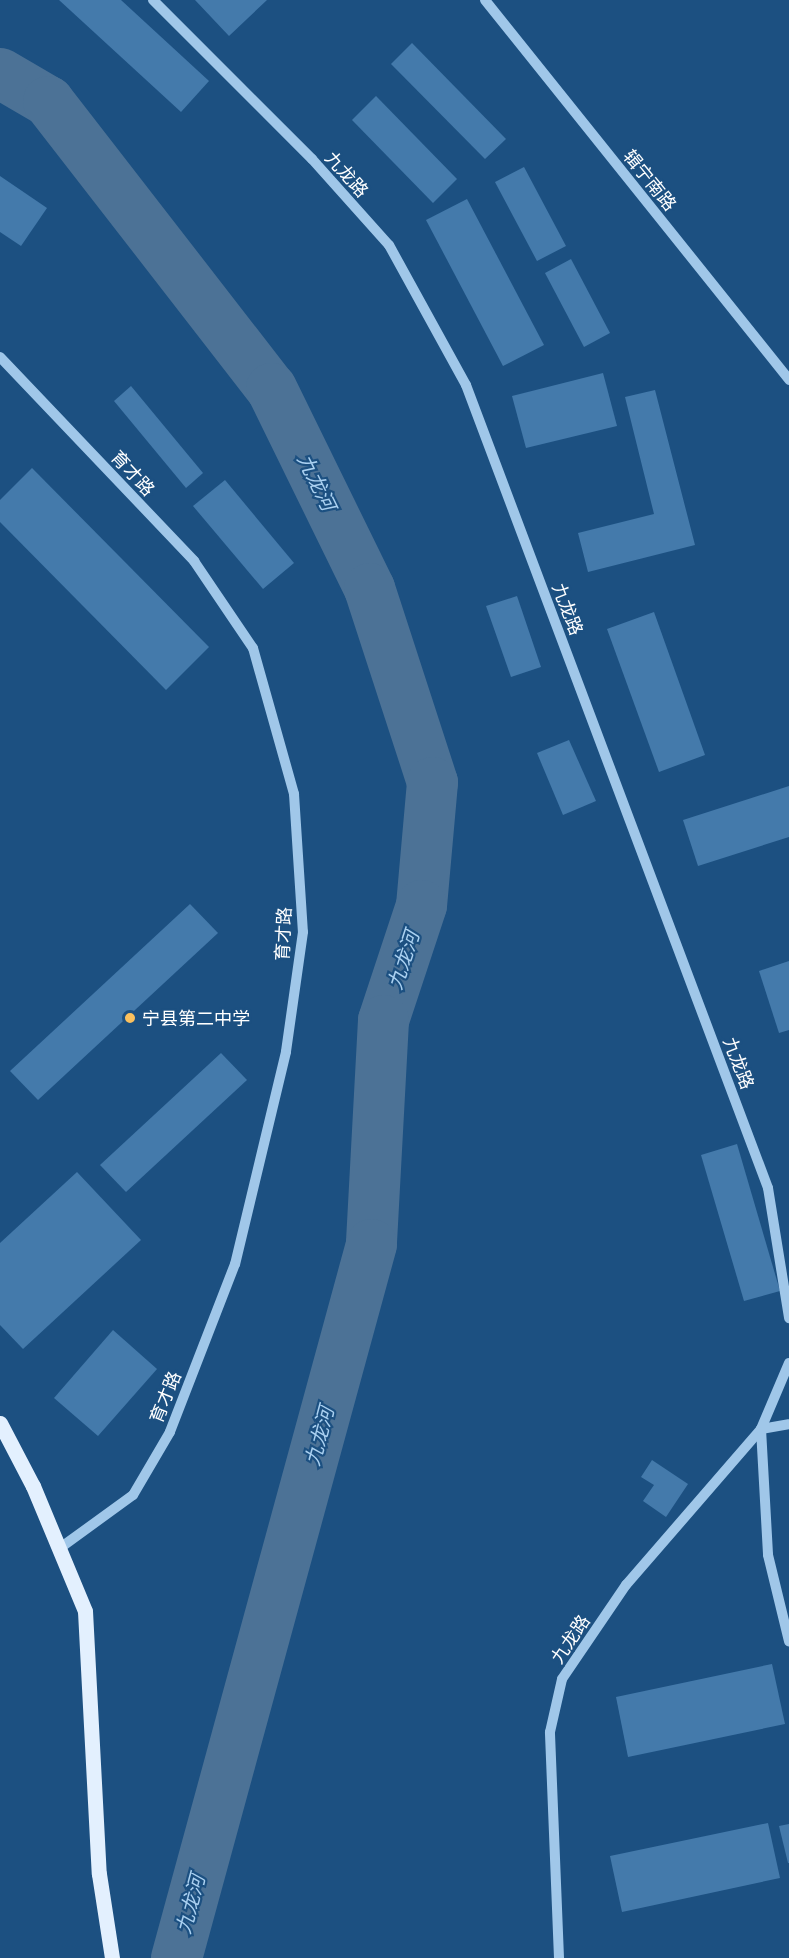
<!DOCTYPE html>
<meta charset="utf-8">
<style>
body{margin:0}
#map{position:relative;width:789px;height:1958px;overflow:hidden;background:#1c5081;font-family:"Noto Sans","Noto Sans SC",sans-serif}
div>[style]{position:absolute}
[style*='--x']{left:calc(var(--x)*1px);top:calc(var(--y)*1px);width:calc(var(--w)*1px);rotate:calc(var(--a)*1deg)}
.river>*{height:51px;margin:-25.5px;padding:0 25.5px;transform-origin:25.5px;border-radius:25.5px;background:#4c7296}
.building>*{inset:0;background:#447aab}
.minor>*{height:10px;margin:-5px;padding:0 5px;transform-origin:5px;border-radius:5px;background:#a0c7e9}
.major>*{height:15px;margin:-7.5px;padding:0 7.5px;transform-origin:7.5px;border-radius:7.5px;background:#e3f0fe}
.dots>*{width:16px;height:16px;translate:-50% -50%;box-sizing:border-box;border:3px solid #1c5081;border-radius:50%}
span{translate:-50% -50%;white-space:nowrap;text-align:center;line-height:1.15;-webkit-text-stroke:4.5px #1c5081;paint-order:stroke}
.street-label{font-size:18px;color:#fff}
.poi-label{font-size:18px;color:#fff}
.left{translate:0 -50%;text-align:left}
.water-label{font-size:20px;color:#abd1f1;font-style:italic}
</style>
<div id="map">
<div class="river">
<i style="--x:0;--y:73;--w:56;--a:30.3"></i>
<i style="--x:48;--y:101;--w:363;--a:52.2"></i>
<i style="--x:271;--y:388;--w:223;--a:63.9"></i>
<i style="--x:369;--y:588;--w:204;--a:72"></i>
<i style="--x:432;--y:782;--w:123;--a:95.1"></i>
<i style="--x:421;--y:905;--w:121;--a:108.3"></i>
<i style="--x:383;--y:1020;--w:224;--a:93.1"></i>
<i style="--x:371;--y:1244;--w:740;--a:105.28"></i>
</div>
<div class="building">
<i style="clip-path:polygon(59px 0,121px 0,209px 81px,181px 112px)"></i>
<i style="clip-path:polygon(195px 0,267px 0,229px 36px)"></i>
<i style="clip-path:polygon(412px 43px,506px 139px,485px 159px,391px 64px)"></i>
<i style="clip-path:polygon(376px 96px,457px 179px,433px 203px,352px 120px)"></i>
<i style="clip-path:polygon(524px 167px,566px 246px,537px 261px,495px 182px)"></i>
<i style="clip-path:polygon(0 176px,47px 208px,21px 246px,0 232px)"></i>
<i style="clip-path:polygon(467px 199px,544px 345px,503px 366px,426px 220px)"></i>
<i style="clip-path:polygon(571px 259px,610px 333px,584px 347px,545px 273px)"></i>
<i style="clip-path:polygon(603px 373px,617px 426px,526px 448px,512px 396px)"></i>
<i style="clip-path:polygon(131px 386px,203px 473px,186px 488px,114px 401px)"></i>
<i style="clip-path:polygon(655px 390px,695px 545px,588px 572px,578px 533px,654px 514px,625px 397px)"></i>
<i style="clip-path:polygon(32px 468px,209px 647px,166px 690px,0 522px,0 500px)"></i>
<i style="clip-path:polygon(225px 480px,294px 563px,263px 589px,193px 506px)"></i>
<i style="clip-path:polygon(517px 596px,541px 667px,511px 677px,486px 606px)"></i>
<i style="clip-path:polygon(654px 612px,705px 755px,659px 772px,607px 629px)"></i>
<i style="clip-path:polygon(569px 740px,596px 801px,563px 815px,537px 753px)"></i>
<i style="clip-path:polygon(789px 786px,789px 837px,698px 866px,683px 820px)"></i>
<i style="clip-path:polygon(190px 904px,218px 933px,38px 1100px,10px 1071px)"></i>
<i style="clip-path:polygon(789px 961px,789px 1030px,779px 1033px,759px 971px)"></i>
<i style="clip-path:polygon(221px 1053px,247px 1080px,126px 1192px,100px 1165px)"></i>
<i style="clip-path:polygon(737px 1144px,780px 1291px,744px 1301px,701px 1155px)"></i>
<i style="clip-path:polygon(77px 1172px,141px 1240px,23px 1349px,0 1325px,0 1243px)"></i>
<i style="clip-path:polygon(113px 1330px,157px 1369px,98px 1436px,54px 1398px)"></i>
<i style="clip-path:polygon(652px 1460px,688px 1484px,666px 1517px,643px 1501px,654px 1485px,641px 1477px)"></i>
<i style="clip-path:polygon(772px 1664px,785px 1724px,628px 1757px,616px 1697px)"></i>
<i style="clip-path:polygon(768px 1823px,780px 1878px,622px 1912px,610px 1856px)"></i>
<i style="clip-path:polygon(789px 1824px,789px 1863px,788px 1863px,779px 1826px)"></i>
</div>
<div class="minor">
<i style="--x:153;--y:0;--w:225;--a:45"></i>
<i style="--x:312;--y:159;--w:115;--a:48.2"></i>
<i style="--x:389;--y:245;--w:160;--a:61.2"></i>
<i style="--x:466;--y:385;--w:858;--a:69.39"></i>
<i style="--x:768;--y:1188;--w:132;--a:80.8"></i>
<i style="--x:485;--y:0;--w:487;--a:51.3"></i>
<i style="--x:0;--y:357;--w:282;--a:46.4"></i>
<i style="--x:194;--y:561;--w:105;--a:55.9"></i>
<i style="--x:253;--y:648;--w:152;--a:74.3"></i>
<i style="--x:294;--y:794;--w:138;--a:86.3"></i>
<i style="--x:303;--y:932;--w:121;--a:98.1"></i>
<i style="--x:286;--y:1052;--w:218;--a:103.5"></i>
<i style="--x:235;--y:1264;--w:180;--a:111.2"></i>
<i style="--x:170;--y:1432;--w:73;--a:120.4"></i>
<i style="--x:133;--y:1495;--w:90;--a:144"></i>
<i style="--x:789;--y:1363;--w:72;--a:113"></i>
<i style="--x:761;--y:1429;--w:126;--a:86.8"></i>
<i style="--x:768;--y:1555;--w:89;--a:76.3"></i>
<i style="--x:559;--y:1958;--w:226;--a:-92.3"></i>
<i style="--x:550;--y:1732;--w:54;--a:-77.2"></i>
<i style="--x:562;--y:1679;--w:114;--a:-55.8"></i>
<i style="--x:626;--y:1585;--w:206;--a:-49.1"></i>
<i style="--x:761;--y:1429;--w:28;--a:-10"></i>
</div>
<div class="major">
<i style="--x:0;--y:1423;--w:71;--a:62.4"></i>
<i style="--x:33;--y:1486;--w:135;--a:67.4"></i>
<i style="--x:85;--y:1611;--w:263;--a:87"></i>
<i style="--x:99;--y:1874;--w:85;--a:81.2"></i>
</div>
<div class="dots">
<i style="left:130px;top:1018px;background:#fac05e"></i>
</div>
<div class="street-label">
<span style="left:347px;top:174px;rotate:48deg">九龙路</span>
<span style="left:650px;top:180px;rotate:51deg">辑宁南路</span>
<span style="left:133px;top:473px;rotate:47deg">育才路</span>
<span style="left:568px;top:609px;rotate:69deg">九龙路</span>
<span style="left:283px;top:934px;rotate:-87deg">育才路</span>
<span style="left:739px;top:1063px;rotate:69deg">九龙路</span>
<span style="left:165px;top:1397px;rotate:-68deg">育才路</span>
<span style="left:570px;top:1639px;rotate:-56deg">九龙路</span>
</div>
<div class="poi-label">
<span class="left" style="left:142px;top:1018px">宁县第二中学</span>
</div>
<div class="water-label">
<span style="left:317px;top:482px;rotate:64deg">九龙河</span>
<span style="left:403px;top:960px;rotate:-72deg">九龙河</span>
<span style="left:319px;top:1436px;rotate:-75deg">九龙河</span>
<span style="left:190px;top:1904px;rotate:-75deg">九龙河</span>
</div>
</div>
